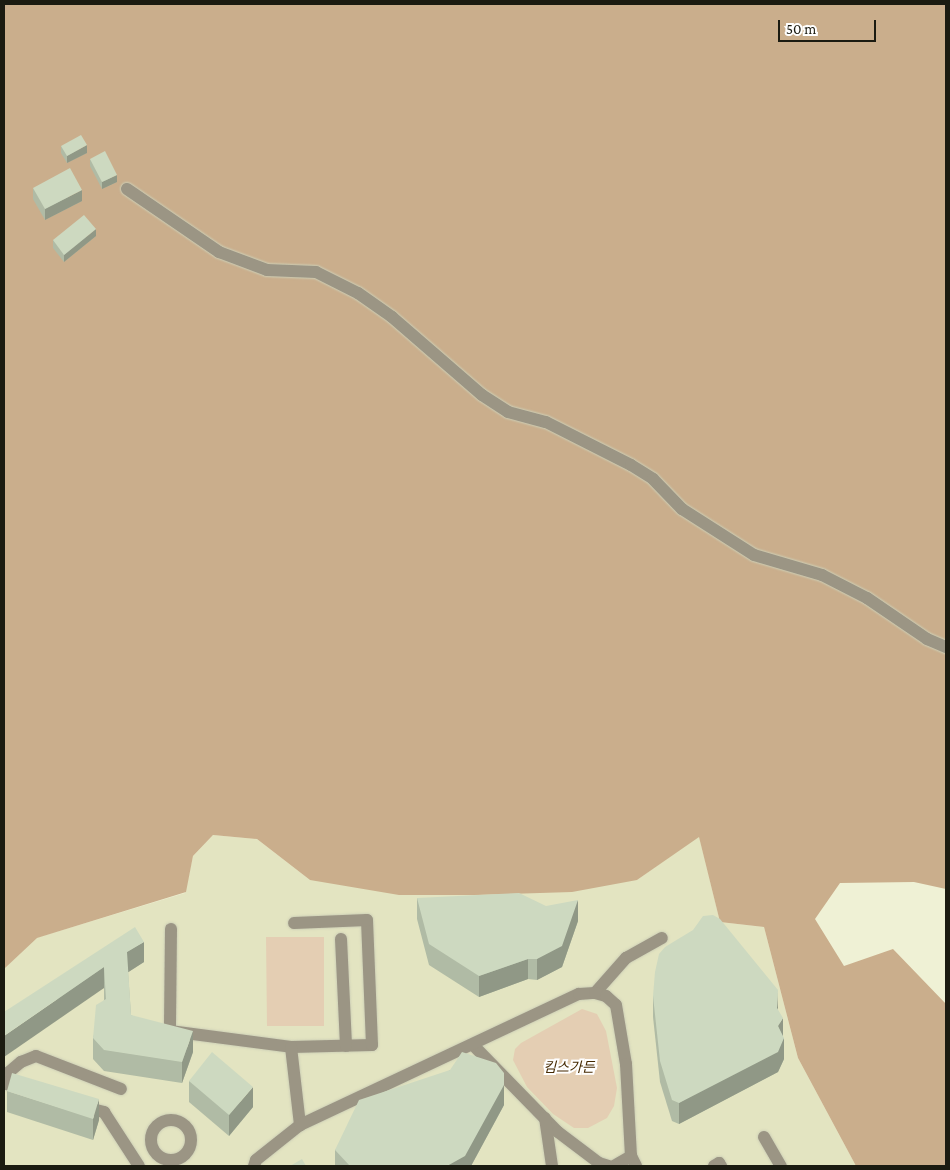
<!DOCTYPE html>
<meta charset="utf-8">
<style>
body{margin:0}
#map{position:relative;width:950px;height:1170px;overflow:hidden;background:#eff1d5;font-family:"Crimson Pro","Noto Sans KR",serif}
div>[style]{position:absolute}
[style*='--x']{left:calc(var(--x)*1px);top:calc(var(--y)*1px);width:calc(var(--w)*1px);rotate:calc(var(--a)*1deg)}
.built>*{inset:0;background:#e3e4c1}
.green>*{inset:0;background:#e4ceb3}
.forest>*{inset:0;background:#caae8c}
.roads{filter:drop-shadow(0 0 1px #cdcfb6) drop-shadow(0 0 1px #cdcfb6)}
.minor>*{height:12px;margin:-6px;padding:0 6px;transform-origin:6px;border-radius:6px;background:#9b9584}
.minor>.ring{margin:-6px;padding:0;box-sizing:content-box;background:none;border:12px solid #9b9584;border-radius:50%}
.wall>*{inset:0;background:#b0bba5}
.shaded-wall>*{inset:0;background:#909886}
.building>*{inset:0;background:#cdd9c0}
span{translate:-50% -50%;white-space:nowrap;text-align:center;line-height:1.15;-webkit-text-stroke:4px #fff;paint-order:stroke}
.park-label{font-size:14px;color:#452900;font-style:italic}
.frame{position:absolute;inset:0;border:5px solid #1b1b11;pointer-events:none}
.scale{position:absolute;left:778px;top:20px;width:98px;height:22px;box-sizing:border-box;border:2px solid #1b1b11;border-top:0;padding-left:6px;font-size:15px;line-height:18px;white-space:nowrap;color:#1b1b11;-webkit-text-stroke:4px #fff;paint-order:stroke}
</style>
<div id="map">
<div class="built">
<i style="clip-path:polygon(213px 835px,257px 839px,310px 880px,637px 880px,699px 836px,720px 922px,764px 927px,798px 1058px,856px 1166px,4px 1166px,4px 969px,36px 938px,185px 893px,193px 856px)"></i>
</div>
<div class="green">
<i style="clip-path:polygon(266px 937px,324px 937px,324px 1026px,267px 1026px)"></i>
<i style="clip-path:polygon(582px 1009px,597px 1014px,606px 1031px,617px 1088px,614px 1106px,607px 1118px,588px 1128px,574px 1128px,553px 1114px,527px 1087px,513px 1060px,515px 1049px,521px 1043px)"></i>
</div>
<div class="forest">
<i style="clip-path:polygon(4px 4px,946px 4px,946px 889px,914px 882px,840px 883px,815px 919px,844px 966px,893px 949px,946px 1004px,946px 1166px,856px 1166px,798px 1058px,764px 927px,720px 922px,699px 837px,637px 880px,572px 892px,474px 895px,399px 895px,310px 880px,257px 839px,213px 835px,193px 856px,186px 892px,37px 938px,4px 969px)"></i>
</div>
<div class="roads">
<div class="minor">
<i style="--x:127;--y:189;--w:112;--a:34.4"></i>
<i style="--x:219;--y:252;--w:51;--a:20.6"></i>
<i style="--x:267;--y:270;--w:49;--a:2.3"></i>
<i style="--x:316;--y:272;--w:47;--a:26.6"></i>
<i style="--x:358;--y:293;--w:42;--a:35.2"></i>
<i style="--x:392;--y:317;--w:119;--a:40.9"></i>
<i style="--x:482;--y:395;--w:31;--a:33"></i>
<i style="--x:508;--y:412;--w:39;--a:15"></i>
<i style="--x:546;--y:422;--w:95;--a:26.8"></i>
<i style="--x:631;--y:465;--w:26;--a:32"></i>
<i style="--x:653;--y:479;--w:42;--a:46"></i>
<i style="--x:682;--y:509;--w:85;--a:32.6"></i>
<i style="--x:754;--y:555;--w:71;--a:16.4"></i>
<i style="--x:822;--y:575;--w:51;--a:27.1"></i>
<i style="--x:867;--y:598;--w:73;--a:34.3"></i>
<i style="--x:927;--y:639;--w:21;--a:23"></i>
<i style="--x:171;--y:929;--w:102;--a:90.6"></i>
<i style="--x:170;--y:1031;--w:122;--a:7.5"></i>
<i style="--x:291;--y:1047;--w:81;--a:-1.4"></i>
<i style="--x:372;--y:1045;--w:125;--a:-92.3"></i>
<i style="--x:367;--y:920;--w:73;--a:177.6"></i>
<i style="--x:341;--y:939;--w:107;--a:87.3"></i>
<i style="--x:595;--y:993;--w:47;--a:-48.5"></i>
<i style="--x:626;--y:958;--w:41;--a:-29.1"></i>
<i style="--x:474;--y:1046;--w:120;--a:45.7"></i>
<i style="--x:558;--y:1132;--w:51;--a:37.1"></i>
<i style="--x:599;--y:1163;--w:10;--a:17"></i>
<i style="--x:291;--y:1047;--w:79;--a:83.4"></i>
<i style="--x:24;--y:1089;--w:19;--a:-164"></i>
<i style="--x:6;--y:1084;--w:12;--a:-76"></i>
<i style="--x:9;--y:1072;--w:16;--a:-40"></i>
<i style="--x:21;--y:1062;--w:16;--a:-22"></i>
<i style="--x:36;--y:1056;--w:91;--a:21.2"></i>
<i style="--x:84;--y:1107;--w:21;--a:14"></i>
<i style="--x:104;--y:1112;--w:64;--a:57.1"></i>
<i style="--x:545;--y:1118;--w:49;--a:81.7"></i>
<i class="ring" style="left:151px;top:1120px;width:28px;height:28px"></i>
<i style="--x:764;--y:1137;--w:34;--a:60"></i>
<i style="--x:254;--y:1166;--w:6;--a:-72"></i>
<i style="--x:256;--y:1160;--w:56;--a:-38.5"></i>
<i style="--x:300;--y:1125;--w:308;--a:-25.2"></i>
<i style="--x:579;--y:994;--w:16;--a:-4"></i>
<i style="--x:595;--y:993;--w:11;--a:15"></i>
<i style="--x:606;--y:996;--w:13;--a:42"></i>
<i style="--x:616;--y:1005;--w:60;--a:80.4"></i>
<i style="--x:626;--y:1064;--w:92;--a:86.9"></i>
<i style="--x:631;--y:1156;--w:11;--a:63"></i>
<i style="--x:614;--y:1166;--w:20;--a:-30"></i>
<i style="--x:714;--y:1166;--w:6;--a:-31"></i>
<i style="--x:719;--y:1163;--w:4;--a:56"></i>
</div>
</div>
<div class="wall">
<i style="clip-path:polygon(61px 146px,87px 153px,67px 163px,61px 153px)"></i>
<i style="clip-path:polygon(90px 159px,117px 182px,102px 189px,90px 166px)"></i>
<i style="clip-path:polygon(33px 188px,82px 201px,45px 220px,33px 199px)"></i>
<i style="clip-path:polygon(96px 236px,64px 262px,53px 248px,53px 240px)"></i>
<i style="clip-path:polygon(417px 898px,578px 921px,562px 967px,537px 980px,528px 979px,479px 997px,429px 965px,417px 919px)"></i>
<i style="clip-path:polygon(144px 942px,144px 962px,128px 972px,131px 1015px,193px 1052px,182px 1083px,104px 1071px,93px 1059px,93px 1038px,104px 1000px,104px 988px,4px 1012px)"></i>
<i style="clip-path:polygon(653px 996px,778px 1011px,783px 1037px,784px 1059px,778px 1072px,679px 1124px,672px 1121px,660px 1082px,653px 1017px)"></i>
<i style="clip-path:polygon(450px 1070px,504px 1105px,471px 1166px,335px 1166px,335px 1150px)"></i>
<i style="clip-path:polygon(189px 1081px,253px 1107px,229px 1136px,189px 1102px)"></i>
<i style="clip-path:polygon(7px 1091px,99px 1120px,93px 1140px,7px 1112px)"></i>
</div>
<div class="shaded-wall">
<i style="clip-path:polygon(87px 145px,87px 153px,67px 163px,67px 156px)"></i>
<i style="clip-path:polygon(117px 175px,117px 182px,102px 189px,102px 182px)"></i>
<i style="clip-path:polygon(82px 190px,82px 201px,45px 220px,45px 209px)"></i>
<i style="clip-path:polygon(96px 229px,96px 236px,64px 262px,64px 255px)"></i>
<i style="clip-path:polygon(578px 900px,578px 921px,562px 967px,537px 980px,537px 959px)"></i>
<i style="clip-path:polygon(144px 942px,144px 962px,127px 973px,127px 952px)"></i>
<i style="clip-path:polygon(528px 959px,528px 979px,479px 997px,479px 976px)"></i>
<i style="clip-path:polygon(104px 967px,104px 988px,4px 1057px,4px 1036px)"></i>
<i style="clip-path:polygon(778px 990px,778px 1011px,777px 1008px)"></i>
<i style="clip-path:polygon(783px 1018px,783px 1039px,778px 1026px)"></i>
<i style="clip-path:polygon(193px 1031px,193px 1052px,182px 1083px,182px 1062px)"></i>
<i style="clip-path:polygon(784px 1038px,784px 1059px,778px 1072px,679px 1124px,679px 1103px)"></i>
<i style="clip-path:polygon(504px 1073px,504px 1105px,471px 1166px,447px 1166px)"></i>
<i style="clip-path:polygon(253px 1087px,253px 1107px,229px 1136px,229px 1115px)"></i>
<i style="clip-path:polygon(99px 1099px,99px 1120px,93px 1140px,93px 1119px)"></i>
</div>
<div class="building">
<i style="clip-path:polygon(81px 135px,87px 145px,67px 156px,61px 146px)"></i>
<i style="clip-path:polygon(105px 151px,117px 175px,102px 182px,90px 159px)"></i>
<i style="clip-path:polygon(70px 168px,82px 190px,45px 209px,33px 188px)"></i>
<i style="clip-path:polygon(84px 215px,96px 229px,64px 255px,53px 240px)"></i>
<i style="clip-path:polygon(519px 893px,546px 906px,578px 900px,562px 946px,537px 959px,528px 959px,479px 976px,429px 944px,417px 898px)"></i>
<i style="clip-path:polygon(713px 915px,720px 919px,778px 990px,777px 1008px,783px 1018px,778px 1026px,784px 1038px,778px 1052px,679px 1103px,672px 1100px,660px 1061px,653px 996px,655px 972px,659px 954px,665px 947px,693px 930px,703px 916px)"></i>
<i style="clip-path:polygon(135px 927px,144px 942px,127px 952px,131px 1015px,193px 1031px,182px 1062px,104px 1050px,93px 1038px,96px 1005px,106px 999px,104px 967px,4px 1036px,4px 1012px)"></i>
<i style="clip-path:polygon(212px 1052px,253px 1087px,229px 1115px,189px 1081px)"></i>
<i style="clip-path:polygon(462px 1052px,496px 1063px,504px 1073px,504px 1085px,465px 1156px,447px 1166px,350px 1166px,335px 1150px,359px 1100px,450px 1070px)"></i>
<i style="clip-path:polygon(12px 1073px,99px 1099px,93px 1119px,7px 1091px)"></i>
<i style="clip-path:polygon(302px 1159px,306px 1166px,290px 1166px)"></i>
</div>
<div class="park-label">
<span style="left:569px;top:1067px">킴스가든</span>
</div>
<div class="frame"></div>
<div class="scale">50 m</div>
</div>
